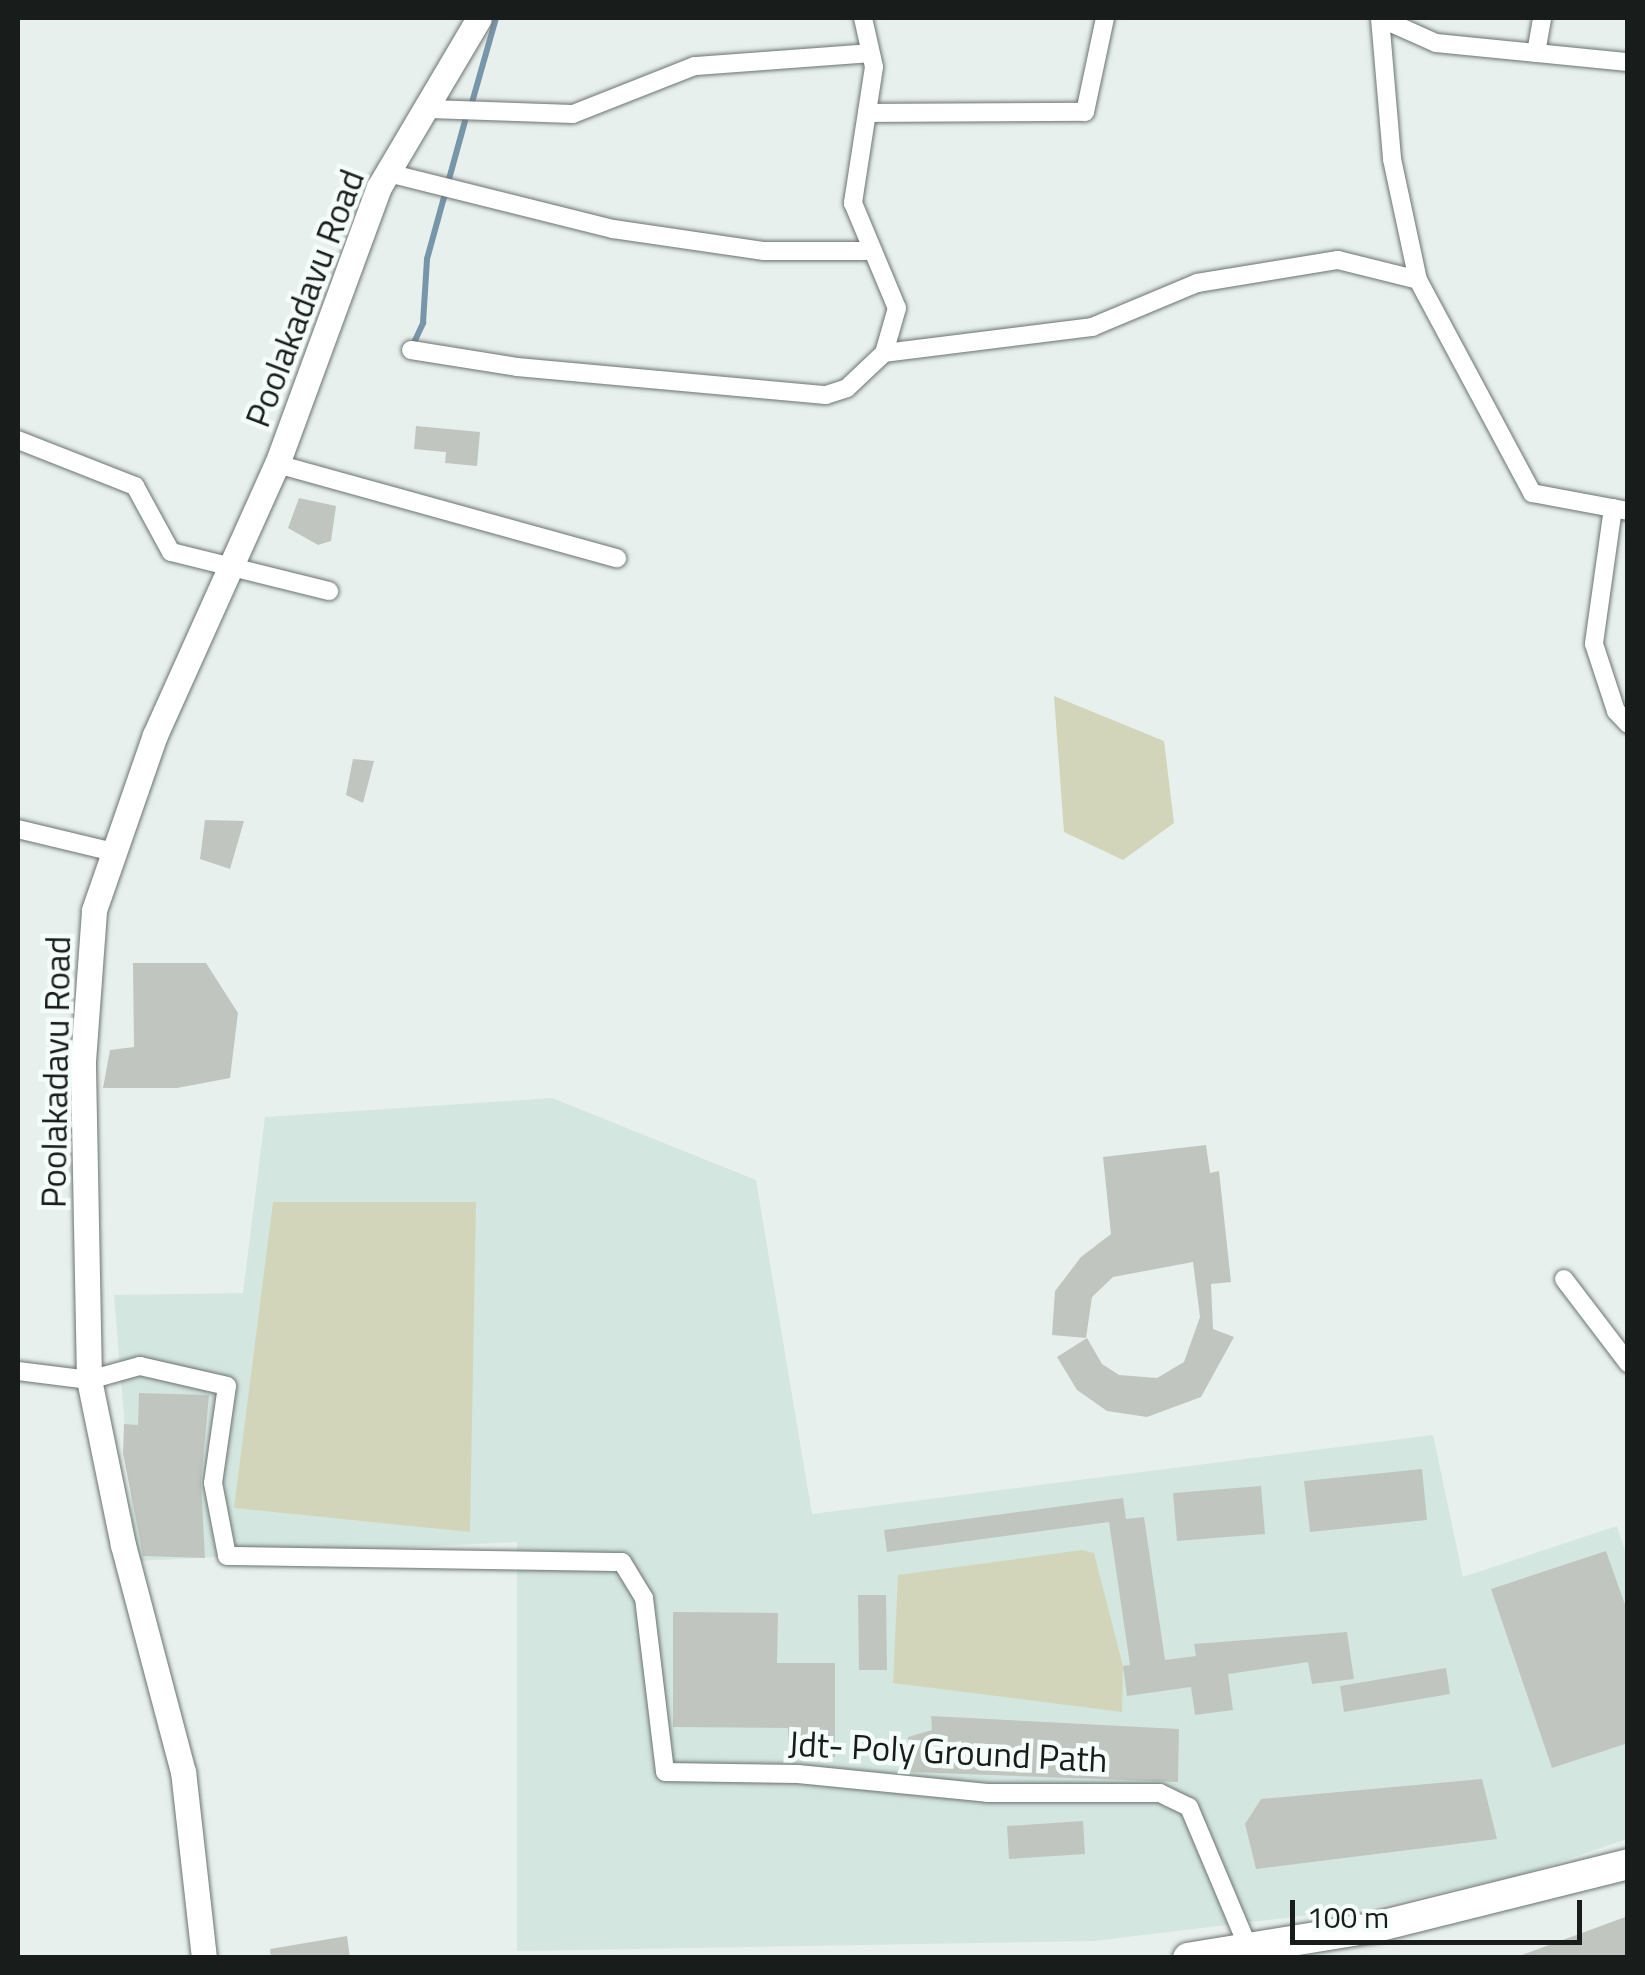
<!DOCTYPE html>
<style>
body{margin:0}
#map{position:relative;width:1645px;height:1975px;overflow:hidden;background:#e7f0ed;font-family:"Titillium Web",sans-serif}
div>[style]{position:absolute}
[style*='--x']{left:calc(var(--x)*1px);top:calc(var(--y)*1px);width:calc(var(--w)*1px);rotate:calc(var(--a)*1deg)}
.built>*{inset:0;background:#d4e6e0}
.green>*{inset:0;background:#d3d5ba}
.stream>*{height:6px;margin:-3px;padding:0 3px;transform-origin:3px;border-radius:3px;background:#7896a9}
.building>*{inset:0;background:#c0c6bf}
.roads{filter:drop-shadow(0 0 2px #6c7472) drop-shadow(0 0 2px #6c7472)}
.street>*{height:18px;margin:-9px;padding:0 9px;transform-origin:9px;border-radius:9px;background:#fff}
.secondary>*{height:25px;margin:-12.5px;padding:0 12.5px;transform-origin:12.5px;border-radius:12.5px;background:#fff}
.highway>*{height:30px;margin:-15px;padding:0 15px;transform-origin:15px;border-radius:15px;background:#fff}
span{translate:-50% -50%;white-space:nowrap;text-align:center;line-height:1.15;-webkit-text-stroke:9px #f4fdfa;paint-order:stroke}
.street-label{font-size:35px;color:#181c1a}
.frame{position:absolute;inset:0;border:20px solid #181c1a;pointer-events:none}
.scale{position:absolute;left:1290px;top:1900px;width:292px;height:45px;box-sizing:border-box;border:5px solid #181c1a;border-top:0;padding-left:12px;font-size:30px;line-height:35px;white-space:nowrap;color:#181c1a;-webkit-text-stroke:8px #f4fdfa;paint-order:stroke}
</style>
<div id="map">
<div class="built">
<i style="clip-path:polygon(552px 1098px,756px 1180px,812px 1514px,1433px 1435px,1463px 1577px,1617px 1526px,1628px 1560px,1627px 1839px,1524px 1874px,1375px 1907px,1094px 1941px,517px 1951px,517px 1542px,136px 1561px,114px 1295px,243px 1293px,265px 1117px)"></i>
</div>
<div class="green">
<i style="clip-path:polygon(1054px 696px,1164px 741px,1174px 823px,1123px 860px,1064px 832px)"></i>
<i style="clip-path:polygon(273px 1202px,476px 1202px,470px 1532px,234px 1508px)"></i>
<i style="clip-path:polygon(1082px 1550px,1094px 1553px,1123px 1666px,1122px 1712px,893px 1683px,898px 1575px)"></i>
</div>
<div class="stream">
<i style="--x:471;--y:106;--w:91;--a:-74.1"></i>
<i style="--x:411;--y:349;--w:29;--a:-65"></i>
<i style="--x:423;--y:323;--w:64;--a:-86.4"></i>
<i style="--x:427;--y:259;--w:143;--a:-74.6"></i>
</div>
<div class="building">
<i style="clip-path:polygon(416px 426px,480px 432px,477px 466px,445px 463px,446px 452px,414px 449px)"></i>
<i style="clip-path:polygon(299px 498px,336px 506px,331px 541px,318px 545px,288px 528px)"></i>
<i style="clip-path:polygon(353px 759px,374px 761px,363px 803px,346px 795px)"></i>
<i style="clip-path:polygon(205px 820px,244px 821px,230px 869px,200px 859px)"></i>
<i style="clip-path:polygon(133px 963px,206px 963px,238px 1013px,230px 1078px,177px 1088px,103px 1088px,110px 1050px,134px 1047px)"></i>
<i style="clip-path:polygon(1206px 1145px,1210px 1173px,1219px 1171px,1231px 1282px,1211px 1284px,1213px 1329px,1234px 1337px,1201px 1397px,1147px 1417px,1107px 1411px,1077px 1390px,1057px 1357px,1087px 1338px,1102px 1364px,1119px 1375px,1157px 1378px,1184px 1362px,1200px 1317px,1193px 1262px,1113px 1277px,1092px 1297px,1086px 1338px,1052px 1335px,1055px 1291px,1081px 1257px,1111px 1234px,1103px 1157px)"></i>
<i style="clip-path:polygon(139px 1393px,209px 1395px,201px 1482px,205px 1558px,143px 1556px,123px 1453px,124px 1424px,138px 1425px)"></i>
<i style="clip-path:polygon(1422px 1469px,1427px 1520px,1310px 1532px,1304px 1481px)"></i>
<i style="clip-path:polygon(1261px 1486px,1265px 1534px,1177px 1541px,1173px 1493px)"></i>
<i style="clip-path:polygon(1123px 1498px,1126px 1519px,1144px 1517px,1165px 1660px,1196px 1656px,1194px 1644px,1347px 1632px,1354px 1679px,1312px 1684px,1308px 1662px,1228px 1674px,1233px 1710px,1195px 1715px,1191px 1687px,1127px 1696px,1123px 1666px,1130px 1665px,1109px 1522px,887px 1552px,884px 1530px)"></i>
<i style="clip-path:polygon(1606px 1551px,1628px 1613px,1628px 1743px,1552px 1768px,1491px 1589px)"></i>
<i style="clip-path:polygon(858px 1595px,886px 1595px,887px 1670px,859px 1670px)"></i>
<i style="clip-path:polygon(673px 1612px,778px 1613px,777px 1663px,835px 1663px,835px 1757px,788px 1757px,788px 1728px,673px 1727px)"></i>
<i style="clip-path:polygon(1446px 1668px,1450px 1694px,1344px 1712px,1340px 1686px)"></i>
<i style="clip-path:polygon(931px 1716px,1179px 1729px,1178px 1782px,910px 1772px,908px 1737px,932px 1730px)"></i>
<i style="clip-path:polygon(1482px 1779px,1497px 1839px,1256px 1869px,1245px 1824px,1261px 1799px)"></i>
<i style="clip-path:polygon(1083px 1821px,1085px 1854px,1009px 1859px,1007px 1826px)"></i>
<i style="clip-path:polygon(1628px 1916px,1628px 1958px,1520px 1958px,1519px 1956px)"></i>
<i style="clip-path:polygon(347px 1936px,350px 1958px,271px 1958px,270px 1949px)"></i>
</div>
<div class="roads">
<div class="street">
<i style="--x:863;--y:18;--w:50;--a:77.3"></i>
<i style="--x:874;--y:67;--w:138;--a:98.8"></i>
<i style="--x:853;--y:203;--w:114;--a:67.3"></i>
<i style="--x:897;--y:308;--w:47;--a:106.1"></i>
<i style="--x:884;--y:353;--w:210;--a:-7.1"></i>
<i style="--x:1092;--y:327;--w:114;--a:-22.7"></i>
<i style="--x:1197;--y:283;--w:143;--a:-9.3"></i>
<i style="--x:1338;--y:260;--w:82;--a:14"></i>
<i style="--x:1380;--y:18;--w:142;--a:85.1"></i>
<i style="--x:1392;--y:159;--w:124;--a:77.9"></i>
<i style="--x:1418;--y:280;--w:242;--a:61.8"></i>
<i style="--x:1532;--y:493;--w:98;--a:10.6"></i>
<i style="--x:1380;--y:18;--w:61;--a:24.1"></i>
<i style="--x:1436;--y:43;--w:193;--a:5.7"></i>
<i style="--x:1536;--y:53;--w:36;--a:-80"></i>
<i style="--x:430;--y:109;--w:143;--a:2"></i>
<i style="--x:573;--y:114;--w:131;--a:-21.5"></i>
<i style="--x:695;--y:66;--w:175;--a:-4.2"></i>
<i style="--x:867;--y:113;--w:218;--a:-0.3"></i>
<i style="--x:1085;--y:112;--w:96;--a:-78"></i>
<i style="--x:388;--y:173;--w:232;--a:14"></i>
<i style="--x:613;--y:229;--w:153;--a:8.3"></i>
<i style="--x:764;--y:251;--w:109;--a:0"></i>
<i style="--x:411;--y:350;--w:107;--a:9.1"></i>
<i style="--x:517;--y:367;--w:310;--a:5.2"></i>
<i style="--x:826;--y:395;--w:22;--a:-18"></i>
<i style="--x:847;--y:388;--w:51;--a:-43.4"></i>
<i style="--x:18;--y:440;--w:126;--a:21.5"></i>
<i style="--x:135;--y:486;--w:75;--a:61.4"></i>
<i style="--x:171;--y:552;--w:163;--a:13.9"></i>
<i style="--x:277;--y:464;--w:353;--a:15.5"></i>
<i style="--x:1613;--y:508;--w:137;--a:98"></i>
<i style="--x:1594;--y:644;--w:71;--a:71.8"></i>
<i style="--x:1616;--y:711;--w:18;--a:47"></i>
<i style="--x:18;--y:829;--w:99;--a:13.5"></i>
<i style="--x:1564;--y:1279;--w:106;--a:52.7"></i>
<i style="--x:18;--y:1371;--w:72;--a:7.2"></i>
<i style="--x:89;--y:1380;--w:53;--a:-15.4"></i>
<i style="--x:140;--y:1366;--w:89;--a:12.9"></i>
<i style="--x:227;--y:1386;--w:98;--a:98.2"></i>
<i style="--x:213;--y:1483;--w:74;--a:79.1"></i>
<i style="--x:227;--y:1556;--w:395;--a:0.9"></i>
<i style="--x:622;--y:1562;--w:42;--a:58.6"></i>
<i style="--x:644;--y:1598;--w:175;--a:83.1"></i>
<i style="--x:665;--y:1772;--w:133;--a:0.9"></i>
<i style="--x:798;--y:1774;--w:190;--a:5.7"></i>
<i style="--x:987;--y:1793;--w:173;--a:0"></i>
<i style="--x:1160;--y:1793;--w:32;--a:26"></i>
<i style="--x:1189;--y:1807;--w:154;--a:67.1"></i>
</div>
<div class="secondary">
<i style="--x:204;--y:1958;--w:187;--a:-96.4"></i>
<i style="--x:183;--y:1772;--w:235;--a:-104.8"></i>
<i style="--x:123;--y:1545;--w:168;--a:-101.6"></i>
<i style="--x:89;--y:1380;--w:319;--a:-91.1"></i>
<i style="--x:83;--y:1061;--w:151;--a:-85.8"></i>
<i style="--x:94;--y:910;--w:185;--a:-70.8"></i>
<i style="--x:155;--y:735;--w:297;--a:-65.8"></i>
<i style="--x:277;--y:464;--w:295;--a:-69.8"></i>
<i style="--x:379;--y:187;--w:196;--a:-59.4"></i>
</div>
<div class="highway">
<i style="--x:1188;--y:1958;--w:186;--a:-9.3"></i>
<i style="--x:1372;--y:1928;--w:264;--a:-14"></i>
</div>
</div>
<div class="street-label">
<span style="left:304px;top:298px;rotate:-69deg">Poolakadavu Road</span>
<span style="left:55px;top:1072px;rotate:-89deg">Poolakadavu Road</span>
<span style="left:948px;top:1751px;rotate:3deg">Jdt- Poly Ground Path</span>
</div>
<div class="frame"></div>
<div class="scale">100 m</div>
</div>
